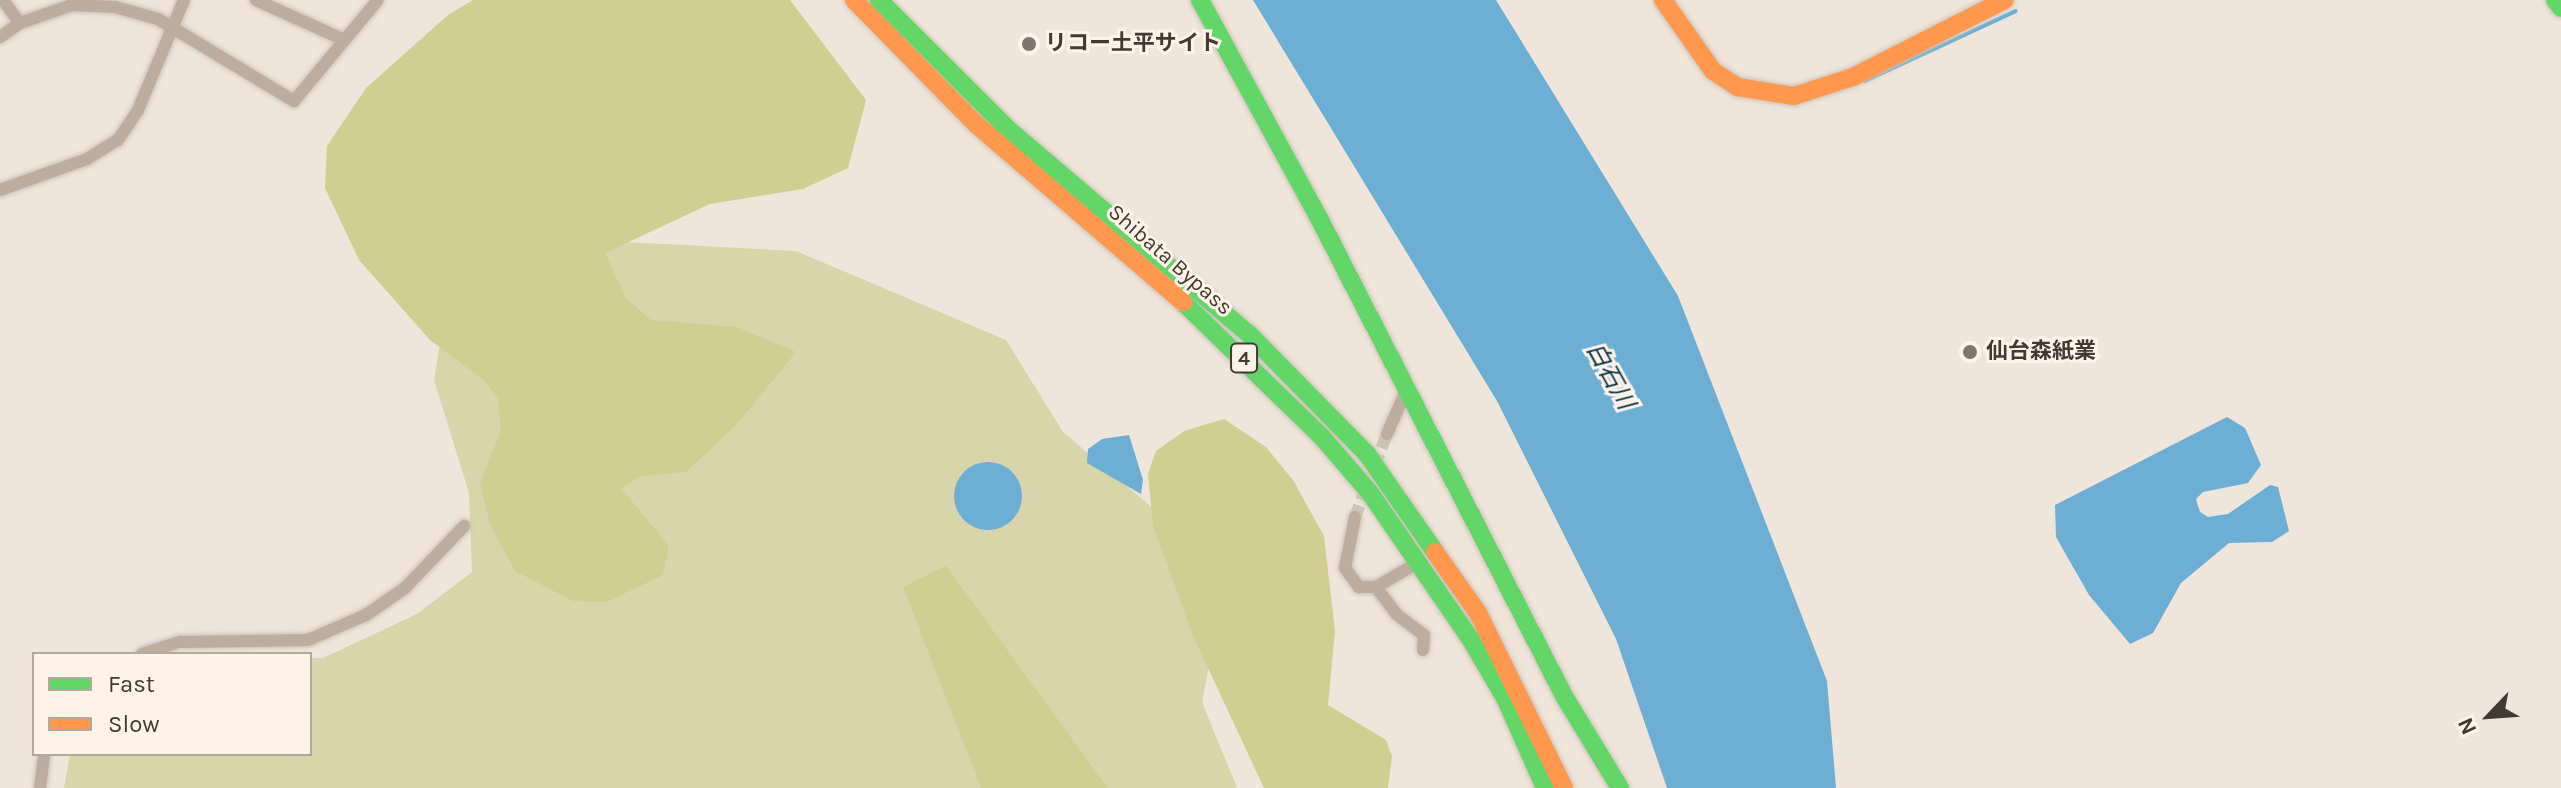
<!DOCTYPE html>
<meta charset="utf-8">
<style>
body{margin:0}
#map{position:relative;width:2561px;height:788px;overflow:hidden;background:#f0e5da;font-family:Karla,"Noto Sans JP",sans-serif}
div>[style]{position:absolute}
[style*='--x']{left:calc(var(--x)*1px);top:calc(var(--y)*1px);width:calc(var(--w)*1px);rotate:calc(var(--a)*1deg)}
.green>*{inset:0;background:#d7d5a9}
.forest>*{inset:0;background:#d1ce92}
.water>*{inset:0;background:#6caed4}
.round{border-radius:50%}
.stream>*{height:4px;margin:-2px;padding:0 2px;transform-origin:2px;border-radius:2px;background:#6caed4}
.street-tunnel>*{height:12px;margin-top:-6px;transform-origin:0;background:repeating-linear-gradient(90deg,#cdc3b8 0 12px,transparent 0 18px)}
.roads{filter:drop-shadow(0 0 2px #cbc3ba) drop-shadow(0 0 2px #cbc3ba)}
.street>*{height:12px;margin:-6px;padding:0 6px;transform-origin:6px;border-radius:6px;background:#bdad9e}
.fast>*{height:18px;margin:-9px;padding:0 9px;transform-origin:9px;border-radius:9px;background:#63d668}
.slow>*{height:18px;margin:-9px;padding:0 9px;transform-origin:9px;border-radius:9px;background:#ff974d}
.dots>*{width:22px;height:22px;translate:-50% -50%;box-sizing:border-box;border:4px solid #fff3e8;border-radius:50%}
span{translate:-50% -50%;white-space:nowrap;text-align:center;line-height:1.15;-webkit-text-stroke:6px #fff3e8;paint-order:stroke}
.shield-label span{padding:2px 6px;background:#fff3e8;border:2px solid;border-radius:6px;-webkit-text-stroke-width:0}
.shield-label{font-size:20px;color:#413a32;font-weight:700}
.poi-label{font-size:22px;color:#413a32;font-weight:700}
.left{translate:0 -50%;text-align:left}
.street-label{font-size:22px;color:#413a32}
.water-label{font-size:24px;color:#043047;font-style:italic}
.legend{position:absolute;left:32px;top:652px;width:280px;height:104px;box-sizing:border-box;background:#fff3e8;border:2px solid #b3a99f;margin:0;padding:10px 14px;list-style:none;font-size:24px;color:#413a32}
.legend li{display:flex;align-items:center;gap:16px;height:40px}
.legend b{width:40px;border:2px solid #b3a99f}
.north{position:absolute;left:2449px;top:676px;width:80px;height:80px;-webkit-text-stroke:6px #fff3e8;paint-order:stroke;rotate:245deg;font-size:22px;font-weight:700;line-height:32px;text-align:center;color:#413a32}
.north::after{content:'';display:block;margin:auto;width:28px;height:36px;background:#413a32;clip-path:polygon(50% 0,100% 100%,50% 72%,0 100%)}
</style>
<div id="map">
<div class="green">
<i style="clip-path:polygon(529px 237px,796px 251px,1006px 340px,1063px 432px,1175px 527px,1217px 626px,1202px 702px,1237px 788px,64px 788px,70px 754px,310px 754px,310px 658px,323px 658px,417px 614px,472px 572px,469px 493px,434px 380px,453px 265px)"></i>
</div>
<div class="forest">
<i style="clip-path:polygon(473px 0,790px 0,866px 100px,848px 168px,803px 189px,710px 204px,605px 253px,626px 298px,651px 320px,737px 327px,796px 352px,737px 424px,686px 472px,641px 476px,621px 488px,669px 546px,663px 575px,607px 602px,573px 601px,515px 571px,490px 524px,480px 483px,501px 431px,498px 399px,485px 381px,430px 340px,359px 260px,325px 188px,327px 146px,366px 88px,448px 15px)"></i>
<i style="clip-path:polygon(1224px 419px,1266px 447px,1293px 480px,1324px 536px,1335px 631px,1328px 705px,1386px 740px,1392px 756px,1388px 788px,1264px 788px,1194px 638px,1153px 526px,1148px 474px,1156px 451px,1184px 431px)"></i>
<i style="clip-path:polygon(946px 566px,1107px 787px,1108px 788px,981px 788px,903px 587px)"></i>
</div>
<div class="water">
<i style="clip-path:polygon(1253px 0,1496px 0,1678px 296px,1827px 681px,1836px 788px,1667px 788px,1616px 639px,1497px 401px)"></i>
<i style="clip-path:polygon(2227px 417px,2245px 428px,2261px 465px,2248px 483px,2203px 492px,2196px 499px,2200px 512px,2208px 517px,2228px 514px,2270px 485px,2278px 487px,2289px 531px,2272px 542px,2229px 543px,2181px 583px,2153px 633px,2130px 644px,2089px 595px,2056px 537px,2055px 505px)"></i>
<i style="clip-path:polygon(1129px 435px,1143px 480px,1141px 494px,1087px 463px,1088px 449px,1102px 439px)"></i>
<i class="round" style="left:954px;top:462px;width:68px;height:68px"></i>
</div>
<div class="stream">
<i style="--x:1865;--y:81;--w:166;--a:-24.9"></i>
</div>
<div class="street-tunnel">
<i style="--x:1375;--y:465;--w:33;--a:-69"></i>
<i style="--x:1355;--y:517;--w:33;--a:-69"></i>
</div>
<div class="roads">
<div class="street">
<i style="--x:3;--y:0;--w:29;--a:54"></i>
<i style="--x:256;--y:0;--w:97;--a:24.4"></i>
<i style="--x:0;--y:37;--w:24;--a:-35"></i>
<i style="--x:20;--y:23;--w:55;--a:-19.1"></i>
<i style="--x:72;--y:5;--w:43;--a:2.7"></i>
<i style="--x:115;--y:7;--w:45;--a:15.6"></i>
<i style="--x:158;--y:19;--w:159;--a:31.1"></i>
<i style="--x:294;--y:101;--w:131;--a:-50.3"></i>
<i style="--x:0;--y:190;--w:92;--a:-19.6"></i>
<i style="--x:87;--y:159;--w:36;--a:-32"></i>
<i style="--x:118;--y:140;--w:36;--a:-56"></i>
<i style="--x:138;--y:110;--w:119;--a:-67.3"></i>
<i style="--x:1387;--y:434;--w:47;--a:-66.2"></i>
<i style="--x:1355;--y:517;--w:52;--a:101.1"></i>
<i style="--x:1345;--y:568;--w:24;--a:54"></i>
<i style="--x:1359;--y:587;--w:17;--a:0"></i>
<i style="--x:1376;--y:587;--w:50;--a:-30.2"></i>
<i style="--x:1376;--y:587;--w:34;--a:53"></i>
<i style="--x:1396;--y:614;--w:35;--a:37"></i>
<i style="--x:1424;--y:635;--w:15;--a:94"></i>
<i style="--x:142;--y:654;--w:40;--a:-18"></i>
<i style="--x:180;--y:642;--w:128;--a:-0.9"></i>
<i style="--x:308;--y:640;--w:63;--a:-23.3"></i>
<i style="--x:366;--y:615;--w:47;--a:-34.7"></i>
<i style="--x:405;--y:588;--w:86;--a:-46.4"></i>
<i style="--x:40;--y:788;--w:34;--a:-83"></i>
</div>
<div class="fast">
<i style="--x:879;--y:0;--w:184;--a:45"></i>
<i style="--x:1009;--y:130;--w:315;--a:40.4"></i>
<i style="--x:1249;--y:334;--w:168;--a:45.5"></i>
<i style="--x:1367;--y:454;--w:119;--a:55.2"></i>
<i style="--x:1200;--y:0;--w:251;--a:61.4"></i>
<i style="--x:1320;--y:220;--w:535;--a:62.86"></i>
<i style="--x:1564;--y:696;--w:108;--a:58.7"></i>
<i style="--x:2555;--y:0;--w:10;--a:53"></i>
<i style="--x:1183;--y:302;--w:192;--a:44.2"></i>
<i style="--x:1321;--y:436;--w:75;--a:49.3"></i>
<i style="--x:1370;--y:493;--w:178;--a:55.5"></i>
<i style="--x:1471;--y:640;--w:69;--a:59.7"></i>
<i style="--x:1506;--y:700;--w:96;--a:66.1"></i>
</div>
<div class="slow">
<i style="--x:854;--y:0;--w:175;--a:45.5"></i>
<i style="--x:977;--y:125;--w:272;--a:40.7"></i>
<i style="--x:1663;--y:0;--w:87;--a:54.8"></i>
<i style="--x:1713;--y:71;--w:30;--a:33"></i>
<i style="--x:1738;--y:87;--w:57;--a:9.1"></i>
<i style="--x:1794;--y:96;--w:62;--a:-17.9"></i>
<i style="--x:1853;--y:77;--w:170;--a:-26.9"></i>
<i style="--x:1435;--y:552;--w:75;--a:54.8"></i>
<i style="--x:1478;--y:613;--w:195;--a:63.8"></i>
</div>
</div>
<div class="dots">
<i style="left:1029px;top:44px;background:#7e766d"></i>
<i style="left:1970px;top:352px;background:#7e766d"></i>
</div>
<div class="shield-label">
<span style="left:1244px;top:358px">4</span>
</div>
<div class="poi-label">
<span class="left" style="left:1045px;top:44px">リコー土平サイト</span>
<span class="left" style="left:1986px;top:352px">仙台森紙業</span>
</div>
<div class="street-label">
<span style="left:1170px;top:260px;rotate:41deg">Shibata Bypass</span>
</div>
<div class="water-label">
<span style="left:1610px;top:376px;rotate:61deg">白石川</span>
</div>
<ul class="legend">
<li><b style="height:10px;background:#63d668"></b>Fast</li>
<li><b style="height:10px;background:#ff974d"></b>Slow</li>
</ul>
<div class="north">N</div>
</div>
